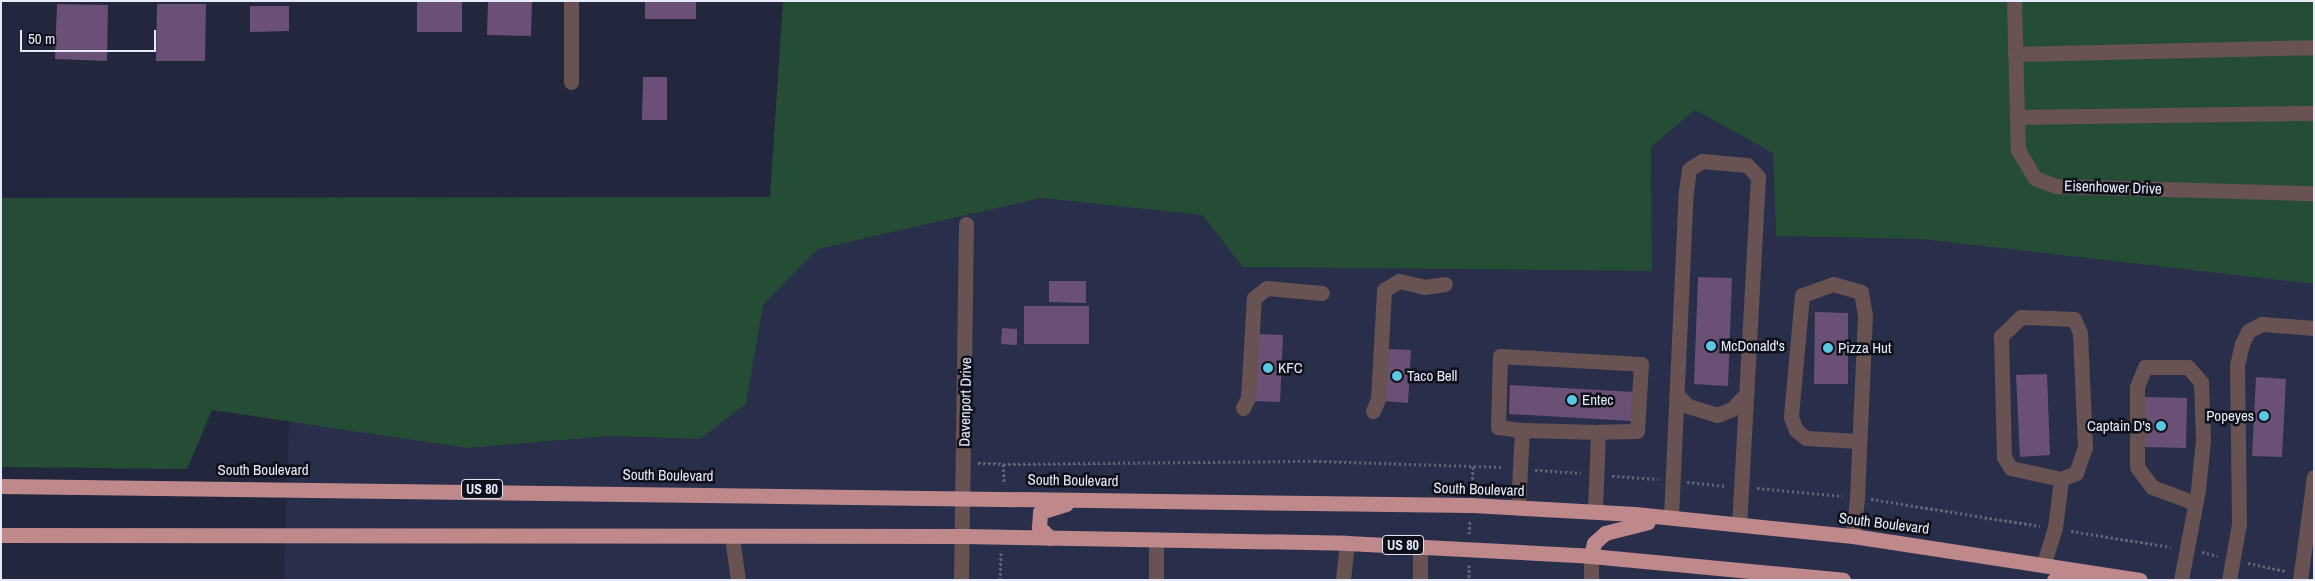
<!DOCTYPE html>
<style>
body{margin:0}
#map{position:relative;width:2315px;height:581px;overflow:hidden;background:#22273d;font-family:"Archivo Narrow",sans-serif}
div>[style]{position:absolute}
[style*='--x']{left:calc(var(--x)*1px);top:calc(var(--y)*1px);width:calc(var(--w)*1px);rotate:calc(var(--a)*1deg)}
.built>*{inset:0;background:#292f4b}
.green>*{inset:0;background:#254d35}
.building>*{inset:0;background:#6a5075}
.path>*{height:3px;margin-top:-1.5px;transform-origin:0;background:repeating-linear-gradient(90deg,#5f6478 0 2.5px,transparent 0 5px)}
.minor>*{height:15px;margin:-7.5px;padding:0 7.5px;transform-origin:7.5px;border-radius:7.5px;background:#685252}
.highway>*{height:15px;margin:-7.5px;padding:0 7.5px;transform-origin:7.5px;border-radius:7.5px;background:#bf898b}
.dots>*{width:14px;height:14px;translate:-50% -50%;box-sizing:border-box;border:2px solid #0e111a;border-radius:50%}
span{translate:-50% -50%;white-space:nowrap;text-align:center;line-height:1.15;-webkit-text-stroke:5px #0e111a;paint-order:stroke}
.shield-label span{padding:1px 4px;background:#0e111a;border:1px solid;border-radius:4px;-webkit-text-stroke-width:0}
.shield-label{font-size:14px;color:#e6eaf9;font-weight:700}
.street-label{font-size:15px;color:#e6eaf9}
.poi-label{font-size:15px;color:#e6eaf9}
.left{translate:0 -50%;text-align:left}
.right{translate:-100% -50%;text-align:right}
.frame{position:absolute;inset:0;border:2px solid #e6eaf9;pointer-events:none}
.scale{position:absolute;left:20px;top:30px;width:136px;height:22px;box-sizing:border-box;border:2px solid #e6eaf9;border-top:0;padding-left:6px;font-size:15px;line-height:18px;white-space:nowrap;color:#e6eaf9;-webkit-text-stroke:4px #0e111a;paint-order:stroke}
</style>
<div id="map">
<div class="built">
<i style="clip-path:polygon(1695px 110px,1773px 153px,1776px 236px,1922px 238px,2314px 284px,2314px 580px,284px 580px,289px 418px,467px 448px,611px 436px,700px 439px,746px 404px,763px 305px,818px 249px,1041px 198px,1202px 215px,1243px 267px,1652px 271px,1651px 147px)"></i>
</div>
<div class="green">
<i style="clip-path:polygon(783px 1px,2314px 1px,2314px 284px,1922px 239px,1776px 236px,1773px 153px,1695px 110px,1651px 147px,1652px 271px,1243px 267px,1202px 215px,1041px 198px,818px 249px,763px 305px,746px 404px,700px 439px,611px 436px,467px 448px,212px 410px,187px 469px,1px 467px,1px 198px,770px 197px)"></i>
</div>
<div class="building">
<i style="clip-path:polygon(417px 1px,462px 1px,462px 32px,417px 32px)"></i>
<i style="clip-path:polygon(488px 1px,532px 1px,531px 36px,487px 35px)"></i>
<i style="clip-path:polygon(645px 1px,696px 1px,696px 19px,645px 19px)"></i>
<i style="clip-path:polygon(57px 4px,108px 5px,107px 61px,55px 59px)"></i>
<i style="clip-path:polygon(157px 4px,206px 4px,205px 61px,156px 61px)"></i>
<i style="clip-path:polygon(250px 6px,289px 6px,289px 31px,250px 32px)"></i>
<i style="clip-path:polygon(643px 77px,667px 77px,667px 120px,642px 120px)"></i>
<i style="clip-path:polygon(1698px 277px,1732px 278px,1728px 386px,1694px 384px)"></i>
<i style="clip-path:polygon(1049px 281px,1086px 281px,1086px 303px,1049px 302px)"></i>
<i style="clip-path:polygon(1024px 306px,1089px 306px,1089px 344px,1024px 344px)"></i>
<i style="clip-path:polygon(1815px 312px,1848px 313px,1848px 384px,1814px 384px)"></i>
<i style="clip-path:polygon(1002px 328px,1017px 329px,1017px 345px,1001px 344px)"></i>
<i style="clip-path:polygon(1256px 334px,1283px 335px,1280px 402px,1253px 401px)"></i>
<i style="clip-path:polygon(1386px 349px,1411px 350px,1408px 403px,1383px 401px)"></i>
<i style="clip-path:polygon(2047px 374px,2050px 455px,2020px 457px,2016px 375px)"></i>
<i style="clip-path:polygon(2256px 377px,2286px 379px,2282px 457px,2252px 456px)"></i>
<i style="clip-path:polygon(1510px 385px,1633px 392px,1631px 421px,1509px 414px)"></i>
<i style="clip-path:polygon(2145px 397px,2187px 398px,2186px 448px,2144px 447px)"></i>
</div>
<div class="path">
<i style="--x:978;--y:463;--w:25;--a:2"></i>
<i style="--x:1003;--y:464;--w:20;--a:87"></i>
<i style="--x:1003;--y:464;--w:311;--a:-0.6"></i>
<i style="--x:1314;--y:461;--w:190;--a:1.8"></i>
<i style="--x:1535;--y:470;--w:46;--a:3.7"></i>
<i style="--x:1612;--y:476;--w:46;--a:3.7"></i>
<i style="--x:1687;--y:482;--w:39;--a:6"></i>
<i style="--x:1757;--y:488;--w:86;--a:5.3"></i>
<i style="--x:1472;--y:489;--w:23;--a:-88"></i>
<i style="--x:1871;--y:499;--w:171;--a:9.1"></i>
<i style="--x:2071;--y:531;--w:101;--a:9.1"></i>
<i style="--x:1469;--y:534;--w:14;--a:-86"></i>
<i style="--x:2202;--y:552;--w:16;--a:14"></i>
<i style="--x:2248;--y:563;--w:39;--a:12"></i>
<i style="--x:1469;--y:565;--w:15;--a:90"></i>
<i style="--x:1000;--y:580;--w:27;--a:-88"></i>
</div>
<div class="minor">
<i style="--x:571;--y:1;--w:81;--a:90"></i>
<i style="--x:2014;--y:1;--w:149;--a:88.5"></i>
<i style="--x:2018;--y:150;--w:33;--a:59"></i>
<i style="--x:2035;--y:178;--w:22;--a:21"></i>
<i style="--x:2056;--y:186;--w:258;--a:1.6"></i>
<i style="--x:2015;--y:54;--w:299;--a:-1.3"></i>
<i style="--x:2017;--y:117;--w:297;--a:-0.8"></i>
<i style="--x:1677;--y:395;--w:16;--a:45"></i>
<i style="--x:1688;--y:406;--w:30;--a:17"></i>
<i style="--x:1717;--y:415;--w:16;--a:-22"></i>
<i style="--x:1732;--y:409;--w:21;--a:-47"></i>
<i style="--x:1243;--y:408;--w:11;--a:-63"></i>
<i style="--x:1248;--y:398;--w:100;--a:-86.6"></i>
<i style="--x:1254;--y:298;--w:16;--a:-38"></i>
<i style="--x:1267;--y:288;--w:55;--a:5.2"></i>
<i style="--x:1373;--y:411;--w:13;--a:-67"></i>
<i style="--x:1378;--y:399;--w:109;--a:-86.8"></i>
<i style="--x:1384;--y:290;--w:17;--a:-31"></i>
<i style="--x:1399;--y:281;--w:26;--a:13"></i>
<i style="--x:1424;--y:287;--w:21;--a:-8"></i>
<i style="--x:1522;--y:430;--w:24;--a:-173"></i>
<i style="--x:1498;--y:427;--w:71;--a:-88.4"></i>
<i style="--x:1500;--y:356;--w:141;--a:3.2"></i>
<i style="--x:1641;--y:364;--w:67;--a:93.4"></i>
<i style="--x:1637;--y:431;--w:39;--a:179"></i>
<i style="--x:1518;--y:508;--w:78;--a:-87.1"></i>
<i style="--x:1522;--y:430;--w:76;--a:1.5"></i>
<i style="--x:1598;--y:432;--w:79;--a:92.2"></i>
<i style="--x:1671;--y:517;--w:326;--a:-87.4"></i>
<i style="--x:1686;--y:191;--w:22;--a:-82"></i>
<i style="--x:1689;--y:169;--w:15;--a:-32"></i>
<i style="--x:1702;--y:161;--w:45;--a:5.1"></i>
<i style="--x:1747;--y:165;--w:16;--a:47"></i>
<i style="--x:1758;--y:177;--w:347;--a:93.1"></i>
<i style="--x:1853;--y:536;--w:38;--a:-84"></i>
<i style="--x:1857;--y:498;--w:183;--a:-87.5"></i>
<i style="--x:1865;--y:315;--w:23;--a:-100"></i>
<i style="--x:1861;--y:292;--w:29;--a:-164"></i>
<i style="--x:1833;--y:284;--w:33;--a:160"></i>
<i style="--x:1802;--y:295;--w:122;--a:95.2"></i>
<i style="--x:1791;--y:417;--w:14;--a:69"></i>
<i style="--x:1796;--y:430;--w:13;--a:39"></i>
<i style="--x:1806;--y:438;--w:53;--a:3.2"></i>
<i style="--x:732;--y:537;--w:43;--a:82.1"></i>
<i style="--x:1156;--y:539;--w:41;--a:90"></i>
<i style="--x:2044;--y:563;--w:37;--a:-73"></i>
<i style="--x:2055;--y:528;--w:49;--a:-83"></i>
<i style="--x:2061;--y:479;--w:16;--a:-22"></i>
<i style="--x:2076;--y:473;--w:28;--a:-71"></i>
<i style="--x:2085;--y:447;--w:114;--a:-92.5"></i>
<i style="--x:2080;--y:333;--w:15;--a:-113"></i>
<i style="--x:2074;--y:319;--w:53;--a:-177.8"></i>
<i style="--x:2021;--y:317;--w:28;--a:136"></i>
<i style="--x:2001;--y:336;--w:121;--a:88.6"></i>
<i style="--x:2004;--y:457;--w:13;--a:58"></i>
<i style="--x:2011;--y:468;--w:51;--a:12.4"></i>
<i style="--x:961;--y:580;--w:356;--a:-89.2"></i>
<i style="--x:1343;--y:580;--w:37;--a:-84"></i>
<i style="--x:1420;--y:580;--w:34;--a:-90"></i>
<i style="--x:1591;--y:580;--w:24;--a:-90"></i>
<i style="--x:2181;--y:580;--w:92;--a:-79.3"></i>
<i style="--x:2198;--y:490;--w:50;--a:-84.3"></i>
<i style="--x:2203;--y:440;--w:58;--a:-92"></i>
<i style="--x:2201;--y:382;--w:20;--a:-131"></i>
<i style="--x:2188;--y:367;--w:43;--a:180"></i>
<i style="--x:2145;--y:367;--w:22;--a:112"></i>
<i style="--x:2137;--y:387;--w:80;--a:90"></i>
<i style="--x:2137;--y:467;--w:25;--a:53"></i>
<i style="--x:2152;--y:487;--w:46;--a:20.4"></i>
<i style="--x:2229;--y:580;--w:57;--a:-79.9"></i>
<i style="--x:2239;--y:524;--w:159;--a:-90.7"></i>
<i style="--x:2237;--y:365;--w:22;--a:-77"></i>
<i style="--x:2242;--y:344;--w:14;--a:-65"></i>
<i style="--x:2248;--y:331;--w:16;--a:-27"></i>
<i style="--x:2262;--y:324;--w:52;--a:4.4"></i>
<i style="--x:2300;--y:580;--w:104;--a:-82.3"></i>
</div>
<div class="highway">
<i style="--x:1;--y:486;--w:1471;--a:0.74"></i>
<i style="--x:1472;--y:505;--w:163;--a:3.2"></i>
<i style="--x:1635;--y:514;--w:219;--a:5.8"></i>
<i style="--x:1853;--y:536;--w:290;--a:8.7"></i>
<i style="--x:1;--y:535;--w:962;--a:0.06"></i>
<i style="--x:963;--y:536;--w:384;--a:1"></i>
<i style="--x:1347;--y:543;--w:244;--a:3"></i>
<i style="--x:1591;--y:556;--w:253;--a:5.4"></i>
<i style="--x:1050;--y:538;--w:16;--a:-135"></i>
<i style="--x:1039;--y:527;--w:15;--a:-86"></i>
<i style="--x:1040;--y:512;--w:27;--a:-17"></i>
<i style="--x:1591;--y:556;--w:13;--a:-77"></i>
<i style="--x:1594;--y:543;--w:15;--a:-42"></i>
<i style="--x:1605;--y:533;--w:44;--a:-14.3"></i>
<i style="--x:2054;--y:580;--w:30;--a:-8"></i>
</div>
<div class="dots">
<i style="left:1711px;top:346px;background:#5ac8e5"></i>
<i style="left:1828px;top:348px;background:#5ac8e5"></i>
<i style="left:1268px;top:368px;background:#5ac8e5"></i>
<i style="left:1397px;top:376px;background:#5ac8e5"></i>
<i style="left:1572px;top:400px;background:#5ac8e5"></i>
<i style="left:2264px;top:416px;background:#5ac8e5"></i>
<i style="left:2161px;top:426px;background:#5ac8e5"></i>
</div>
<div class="shield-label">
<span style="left:482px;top:489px">US 80</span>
<span style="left:1403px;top:545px">US 80</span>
</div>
<div class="street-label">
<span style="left:2113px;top:187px;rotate:2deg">Eisenhower Drive</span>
<span style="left:965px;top:402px;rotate:-89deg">Davenport Drive</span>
<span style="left:263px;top:470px">South Boulevard</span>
<span style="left:668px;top:475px;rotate:1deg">South Boulevard</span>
<span style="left:1073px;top:480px;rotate:1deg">South Boulevard</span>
<span style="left:1479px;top:489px;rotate:2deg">South Boulevard</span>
<span style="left:1884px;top:523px;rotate:7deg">South Boulevard</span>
</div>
<div class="poi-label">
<span class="left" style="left:1721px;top:346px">McDonald's</span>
<span class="left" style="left:1838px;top:348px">Pizza Hut</span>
<span class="left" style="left:1278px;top:368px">KFC</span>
<span class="left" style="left:1407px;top:376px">Taco Bell</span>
<span class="left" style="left:1582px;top:400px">Entec</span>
<span class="right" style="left:2254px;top:416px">Popeyes</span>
<span class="right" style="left:2151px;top:426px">Captain D's</span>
</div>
<div class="frame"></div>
<div class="scale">50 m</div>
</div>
